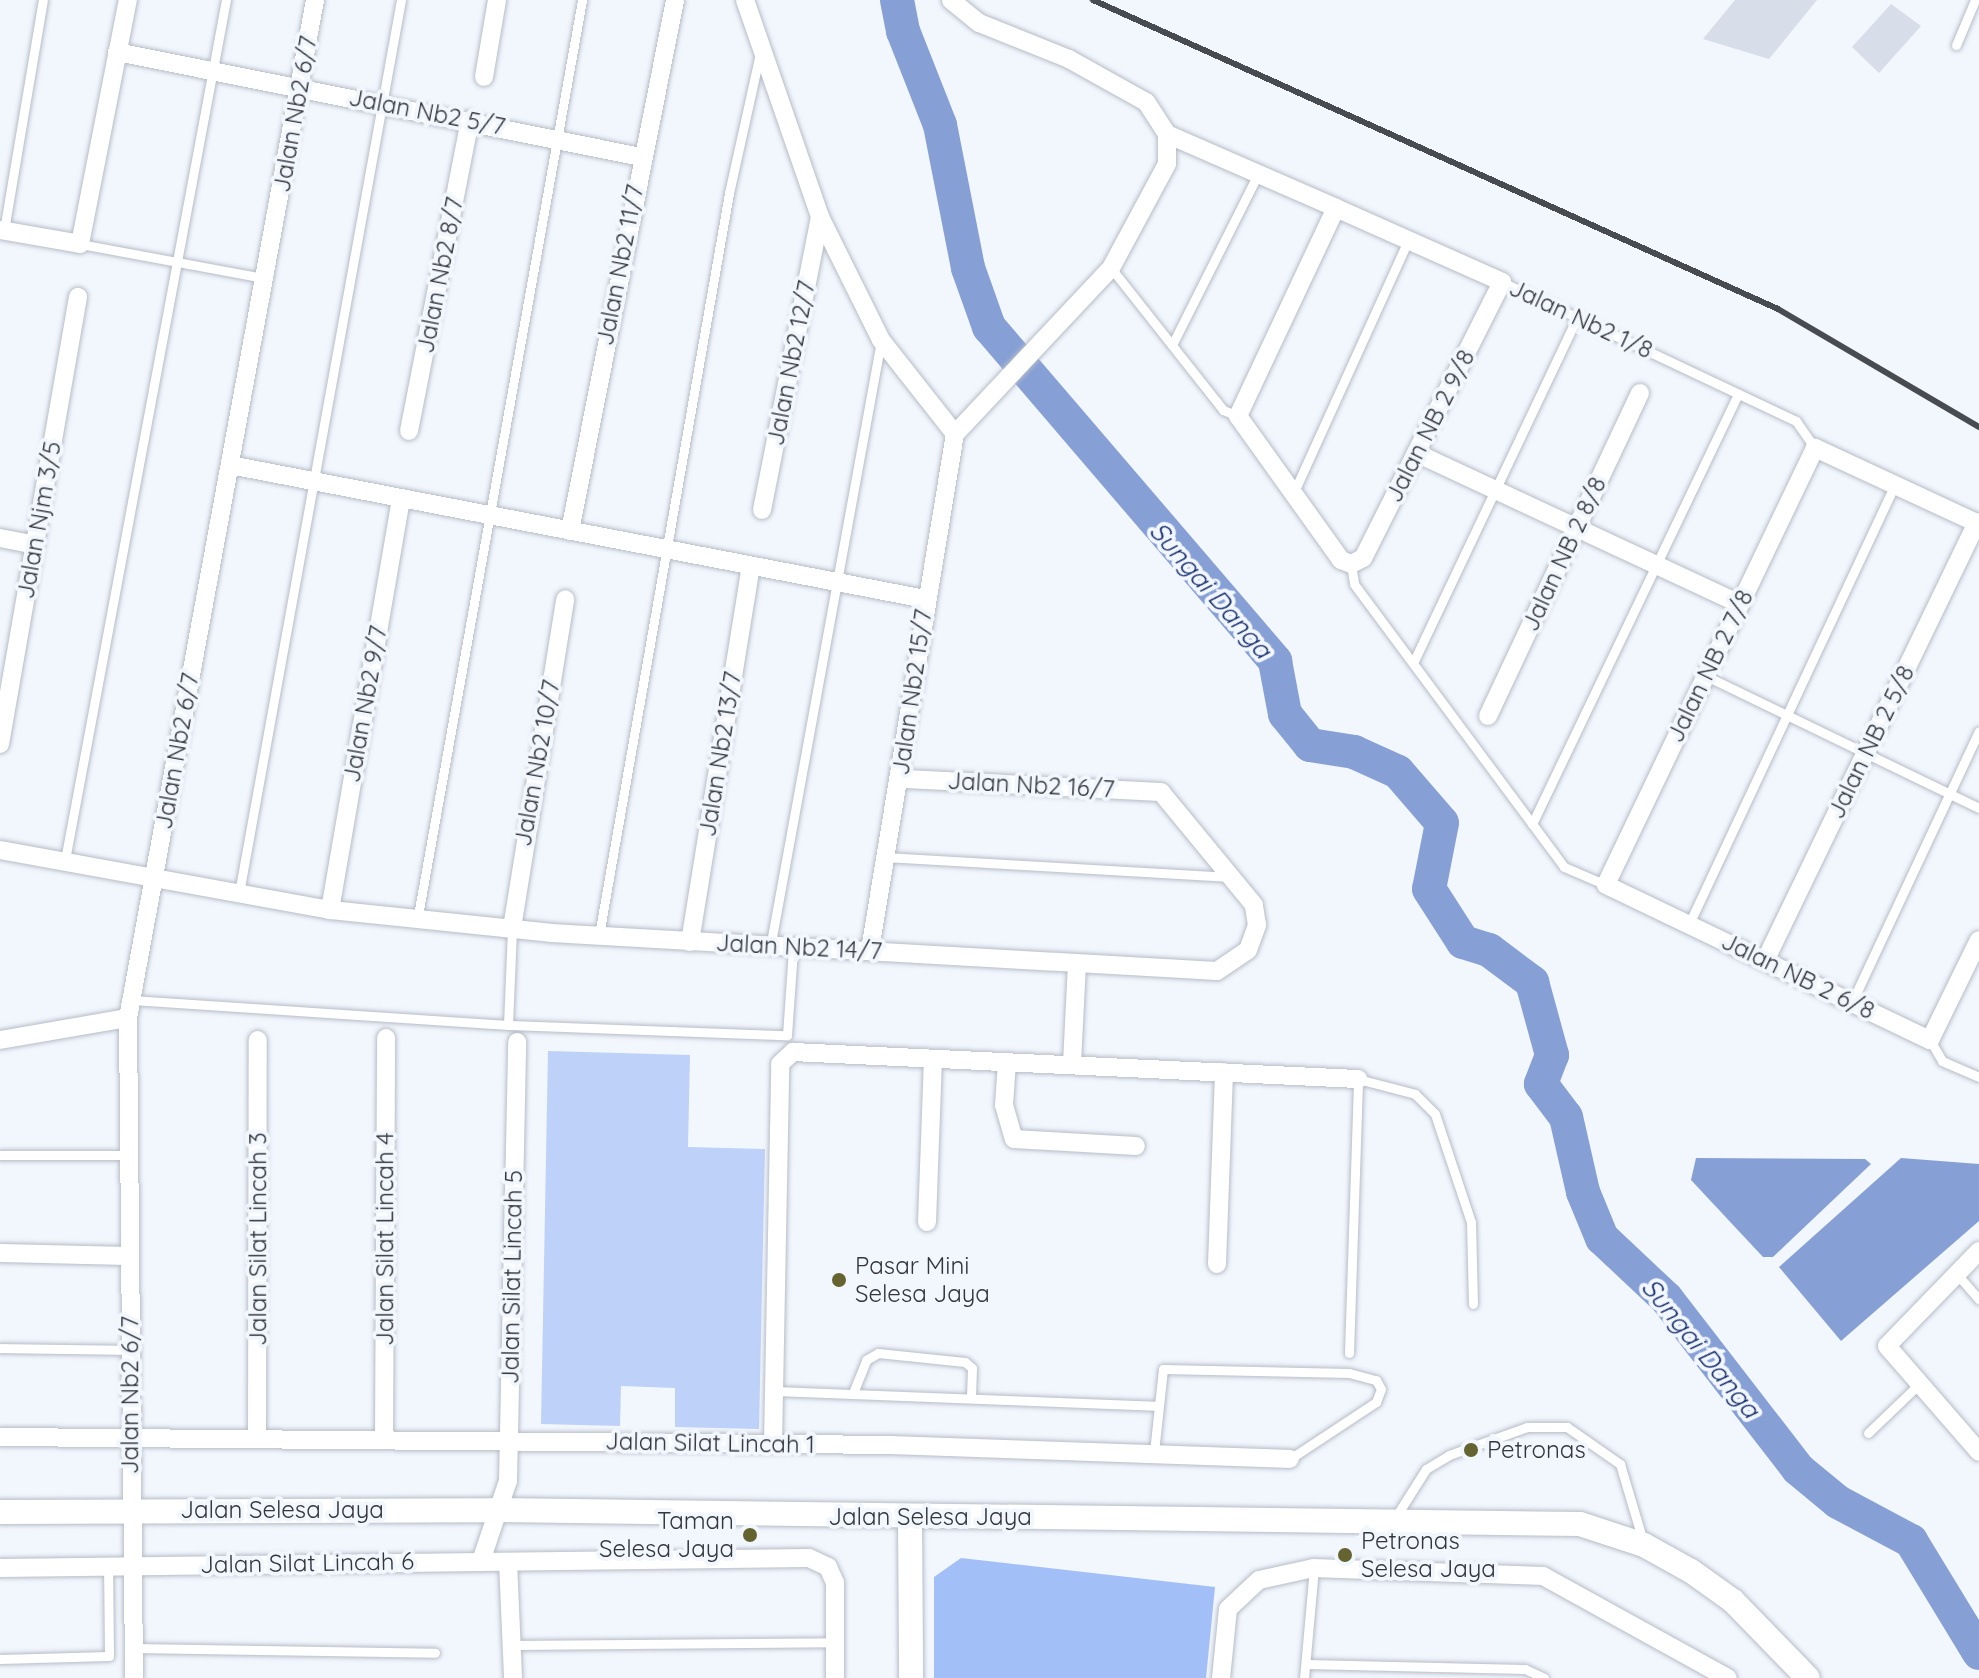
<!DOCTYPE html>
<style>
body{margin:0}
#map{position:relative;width:1979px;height:1678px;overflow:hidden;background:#f2f6fd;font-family:Quicksand,sans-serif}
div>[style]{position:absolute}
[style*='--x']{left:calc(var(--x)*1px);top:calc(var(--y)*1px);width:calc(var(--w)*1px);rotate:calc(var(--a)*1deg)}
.green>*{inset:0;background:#bed1f8}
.forest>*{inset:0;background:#a3bff7}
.water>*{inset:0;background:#86a0d6}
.river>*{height:34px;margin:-17px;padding:0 17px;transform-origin:17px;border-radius:17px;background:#86a0d6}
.building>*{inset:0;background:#d7dde9}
.roads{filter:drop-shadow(0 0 2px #b6bcc7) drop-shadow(0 0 2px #b6bcc7)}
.lane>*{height:9px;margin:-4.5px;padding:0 4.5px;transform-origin:4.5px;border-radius:4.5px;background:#fff}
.street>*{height:18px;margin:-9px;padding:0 9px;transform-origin:9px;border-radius:9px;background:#fff}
.secondary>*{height:24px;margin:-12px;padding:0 12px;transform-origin:12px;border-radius:12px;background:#fff}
.rail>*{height:6px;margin:-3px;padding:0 3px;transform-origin:3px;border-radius:3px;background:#484b4f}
.dots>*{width:22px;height:22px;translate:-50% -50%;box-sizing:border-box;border:4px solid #f2f6fd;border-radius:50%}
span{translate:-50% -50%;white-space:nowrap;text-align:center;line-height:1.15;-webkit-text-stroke:8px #f2f6fd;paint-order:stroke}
.street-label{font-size:24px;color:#33363a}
.poi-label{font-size:24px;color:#33363a}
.left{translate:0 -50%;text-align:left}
.right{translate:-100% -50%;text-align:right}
.water-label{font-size:26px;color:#142d6c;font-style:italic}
</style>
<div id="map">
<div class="green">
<i style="clip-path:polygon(548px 1051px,690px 1055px,688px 1147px,765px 1149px,759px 1429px,675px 1427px,675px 1388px,621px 1386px,620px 1426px,541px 1424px)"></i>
</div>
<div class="forest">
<i style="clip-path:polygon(961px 1558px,1215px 1587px,1206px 1678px,934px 1678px,934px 1577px)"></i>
</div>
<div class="water">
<i style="clip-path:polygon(1696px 1158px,1865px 1159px,1871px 1164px,1773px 1257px,1763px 1257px,1691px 1180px)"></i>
<i style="clip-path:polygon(1901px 1158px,1979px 1164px,1979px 1221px,1841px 1341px,1779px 1267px)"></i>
</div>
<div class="river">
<i style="--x:897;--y:0;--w:32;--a:79"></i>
<i style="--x:903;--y:31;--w:101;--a:68.5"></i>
<i style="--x:940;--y:125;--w:146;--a:78.9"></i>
<i style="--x:968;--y:268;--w:63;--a:70.4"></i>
<i style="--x:989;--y:327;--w:440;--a:49.4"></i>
<i style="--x:1275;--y:661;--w:54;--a:79.3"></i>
<i style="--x:1285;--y:714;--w:40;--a:51"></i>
<i style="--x:1310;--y:745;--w:45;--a:9"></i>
<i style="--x:1354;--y:752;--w:48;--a:24.4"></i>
<i style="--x:1398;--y:772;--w:67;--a:49.2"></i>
<i style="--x:1442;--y:823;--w:67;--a:101.1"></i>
<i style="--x:1429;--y:889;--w:63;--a:57.3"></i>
<i style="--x:1463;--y:942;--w:27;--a:17"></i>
<i style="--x:1489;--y:950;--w:54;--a:36.7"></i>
<i style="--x:1532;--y:982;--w:76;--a:74.7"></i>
<i style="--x:1552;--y:1055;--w:31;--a:111"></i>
<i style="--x:1541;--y:1084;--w:41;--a:52.9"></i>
<i style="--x:1566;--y:1117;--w:77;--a:77.2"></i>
<i style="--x:1583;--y:1192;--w:50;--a:67.6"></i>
<i style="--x:1602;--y:1238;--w:88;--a:43.2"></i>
<i style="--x:1666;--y:1298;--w:216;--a:52.3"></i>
<i style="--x:1798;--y:1469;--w:52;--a:39.5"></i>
<i style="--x:1838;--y:1502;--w:83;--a:28.1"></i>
<i style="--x:1911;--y:1541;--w:131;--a:58.7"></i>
</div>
<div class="building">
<i style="clip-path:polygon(1735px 0,1817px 0,1769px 59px,1703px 39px)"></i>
<i style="clip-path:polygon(1891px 4px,1921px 26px,1879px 73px,1852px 47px)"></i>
</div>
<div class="roads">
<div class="lane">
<i style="--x:1956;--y:45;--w:49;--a:-67.1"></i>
<i style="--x:4;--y:230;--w:233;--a:-80.4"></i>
<i style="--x:80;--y:244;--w:187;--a:10.5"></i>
<i style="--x:1111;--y:268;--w:181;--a:51.7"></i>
<i style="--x:1223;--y:410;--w:16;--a:22"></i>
<i style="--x:1502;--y:282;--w:325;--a:25.3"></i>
<i style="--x:1796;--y:421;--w:33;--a:55"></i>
<i style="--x:1172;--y:345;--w:191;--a:-63.3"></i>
<i style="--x:1293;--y:494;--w:279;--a:-65.6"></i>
<i style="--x:1351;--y:564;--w:20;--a:81"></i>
<i style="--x:1354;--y:584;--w:352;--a:53.4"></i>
<i style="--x:1564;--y:867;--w:46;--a:23.2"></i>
<i style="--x:1413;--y:663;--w:383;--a:-64.6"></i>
<i style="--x:1706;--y:676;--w:303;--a:25.8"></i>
<i style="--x:1532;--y:824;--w:477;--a:-64.4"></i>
<i style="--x:885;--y:857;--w:346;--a:3.3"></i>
<i style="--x:65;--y:860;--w:875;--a:-79.4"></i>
<i style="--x:239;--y:893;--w:908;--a:-79.72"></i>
<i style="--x:417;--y:921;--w:936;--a:-79.84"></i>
<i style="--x:1689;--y:924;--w:487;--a:-64.9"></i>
<i style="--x:599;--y:935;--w:753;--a:-80.06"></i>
<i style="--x:729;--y:193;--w:143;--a:-77.5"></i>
<i style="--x:770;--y:948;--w:617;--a:-79.64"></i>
<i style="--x:132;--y:1000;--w:377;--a:3.8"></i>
<i style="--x:508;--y:1025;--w:279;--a:2.1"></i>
<i style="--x:787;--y:1035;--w:86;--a:-86"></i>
<i style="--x:1852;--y:1002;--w:299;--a:-64.9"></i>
<i style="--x:508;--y:1025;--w:97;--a:-87.6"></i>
<i style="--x:1930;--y:1040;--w:24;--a:60"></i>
<i style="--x:1942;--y:1061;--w:40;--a:23.4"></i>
<i style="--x:0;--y:1155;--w:129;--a:0"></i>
<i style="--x:1956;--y:1273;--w:35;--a:49"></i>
<i style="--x:0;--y:1348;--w:130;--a:0.9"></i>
<i style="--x:1349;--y:1353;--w:274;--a:-88.1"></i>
<i style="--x:1358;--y:1079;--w:59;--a:14.7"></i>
<i style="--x:1415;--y:1094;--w:28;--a:45"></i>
<i style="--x:1435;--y:1114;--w:114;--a:71.6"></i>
<i style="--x:1471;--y:1222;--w:82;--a:88.6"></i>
<i style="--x:773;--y:1391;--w:384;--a:2.2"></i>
<i style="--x:853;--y:1393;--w:35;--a:-68"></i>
<i style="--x:866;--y:1360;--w:14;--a:-30"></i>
<i style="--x:878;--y:1353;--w:87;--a:5.9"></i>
<i style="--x:965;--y:1362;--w:9;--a:41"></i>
<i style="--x:972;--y:1368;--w:30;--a:92"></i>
<i style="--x:1868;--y:1433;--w:69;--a:-43.8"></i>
<i style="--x:1154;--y:1452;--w:83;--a:-83.8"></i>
<i style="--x:1163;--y:1369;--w:186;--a:1.2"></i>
<i style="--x:1349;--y:1373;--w:28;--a:15"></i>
<i style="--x:1376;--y:1380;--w:10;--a:61"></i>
<i style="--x:1381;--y:1389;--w:14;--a:111"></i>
<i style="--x:1376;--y:1402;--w:103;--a:146.5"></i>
<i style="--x:1395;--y:1518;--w:58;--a:-57.7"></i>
<i style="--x:1426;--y:1469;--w:27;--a:-31"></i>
<i style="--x:1449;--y:1455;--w:83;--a:-19.7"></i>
<i style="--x:1527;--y:1427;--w:40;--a:0"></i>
<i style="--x:1567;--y:1427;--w:65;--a:34.9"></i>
<i style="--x:1620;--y:1464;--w:80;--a:73.4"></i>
<i style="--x:512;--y:1645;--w:323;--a:-0.5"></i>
<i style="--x:133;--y:1648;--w:302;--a:0.9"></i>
<i style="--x:0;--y:1659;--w:109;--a:-1.6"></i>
<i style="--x:109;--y:1656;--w:91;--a:-90.6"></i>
<i style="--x:1306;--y:1664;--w:219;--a:1.3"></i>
<i style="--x:1525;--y:1669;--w:21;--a:25"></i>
<i style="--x:1304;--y:1678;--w:110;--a:-84.8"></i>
</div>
<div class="street">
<i style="--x:745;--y:0;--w:230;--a:70.9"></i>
<i style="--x:820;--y:217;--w:137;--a:63.6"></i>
<i style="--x:881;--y:340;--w:120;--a:51.8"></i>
<i style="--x:955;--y:434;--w:228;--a:-46.8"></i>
<i style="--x:1111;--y:268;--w:118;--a:-61.7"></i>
<i style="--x:1167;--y:164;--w:30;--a:-90"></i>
<i style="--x:1167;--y:134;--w:38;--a:-123"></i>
<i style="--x:1146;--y:102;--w:88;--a:-150.8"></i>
<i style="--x:1069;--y:59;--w:97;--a:-158.2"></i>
<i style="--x:979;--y:23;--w:36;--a:-141"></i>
<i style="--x:117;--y:52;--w:534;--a:11.33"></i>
<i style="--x:484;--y:77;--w:78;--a:-80.4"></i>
<i style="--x:1167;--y:134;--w:184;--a:23.6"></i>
<i style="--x:1336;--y:208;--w:182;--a:24"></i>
<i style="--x:1502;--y:282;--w:309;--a:116.7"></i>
<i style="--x:1363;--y:558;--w:13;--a:153"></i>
<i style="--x:1351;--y:564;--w:11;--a:-158"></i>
<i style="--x:1341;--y:560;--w:177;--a:-125.6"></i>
<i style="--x:1238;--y:416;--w:230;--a:-64.8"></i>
<i style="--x:0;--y:230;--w:81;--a:9.9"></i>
<i style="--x:80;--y:244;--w:249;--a:-78.9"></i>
<i style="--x:409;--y:431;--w:317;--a:-78.9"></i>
<i style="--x:1416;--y:453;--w:357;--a:25"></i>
<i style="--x:230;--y:465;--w:708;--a:10.91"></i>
<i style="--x:762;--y:510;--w:299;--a:-78.8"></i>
<i style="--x:1979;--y:524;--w:181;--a:-155.1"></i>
<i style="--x:1815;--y:448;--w:484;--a:115.6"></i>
<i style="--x:1606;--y:885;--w:359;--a:25.6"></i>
<i style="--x:1930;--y:1040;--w:111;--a:-63.9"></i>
<i style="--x:570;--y:531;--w:541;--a:-78.81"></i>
<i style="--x:0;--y:538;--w:36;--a:11"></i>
<i style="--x:1488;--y:716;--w:357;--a:-64.8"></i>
<i style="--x:0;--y:744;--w:454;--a:-80.1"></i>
<i style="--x:0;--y:850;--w:335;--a:10.3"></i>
<i style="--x:330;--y:910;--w:222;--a:5.9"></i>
<i style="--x:551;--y:933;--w:667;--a:3.27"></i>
<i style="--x:1217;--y:971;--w:37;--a:-34"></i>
<i style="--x:1248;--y:950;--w:27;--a:-70"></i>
<i style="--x:1257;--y:925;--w:20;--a:-99"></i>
<i style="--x:1254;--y:905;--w:146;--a:-129.5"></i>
<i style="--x:1161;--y:792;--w:261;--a:-177.1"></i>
<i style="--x:330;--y:910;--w:417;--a:-80.2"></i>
<i style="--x:512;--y:928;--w:333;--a:-80.8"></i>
<i style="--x:690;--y:942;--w:381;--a:-80.8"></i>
<i style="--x:870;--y:950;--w:523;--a:-80.65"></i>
<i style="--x:1765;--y:961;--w:487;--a:-64.2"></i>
<i style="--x:0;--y:1040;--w:130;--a:-9.8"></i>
<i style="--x:1007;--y:1062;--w:43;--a:94"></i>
<i style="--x:1004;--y:1105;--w:35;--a:74"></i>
<i style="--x:1014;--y:1139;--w:122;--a:3.3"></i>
<i style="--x:1072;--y:1063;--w:99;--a:-87.1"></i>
<i style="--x:927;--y:1222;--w:161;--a:-87.9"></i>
<i style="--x:1979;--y:1251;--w:132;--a:134.1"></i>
<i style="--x:1887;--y:1346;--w:140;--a:49"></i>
<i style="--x:0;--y:1253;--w:129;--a:1.3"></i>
<i style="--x:1217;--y:1264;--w:192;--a:-87.9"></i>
<i style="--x:0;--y:1437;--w:892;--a:0.51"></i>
<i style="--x:892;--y:1445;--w:398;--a:2"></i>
<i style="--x:257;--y:1439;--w:399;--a:-89.9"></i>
<i style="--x:384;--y:1440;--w:402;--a:-89.7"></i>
<i style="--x:773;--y:1444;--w:380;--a:-88.9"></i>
<i style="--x:780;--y:1064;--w:18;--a:-43"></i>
<i style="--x:793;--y:1052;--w:566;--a:2.74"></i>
<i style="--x:481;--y:1561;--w:84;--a:-71.4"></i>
<i style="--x:508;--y:1481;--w:439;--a:-88.8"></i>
<i style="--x:508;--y:1562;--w:116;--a:87.5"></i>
<i style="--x:0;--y:1568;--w:809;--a:-0.71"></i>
<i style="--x:809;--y:1558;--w:21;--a:25"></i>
<i style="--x:828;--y:1567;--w:17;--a:66"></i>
<i style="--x:835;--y:1583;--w:95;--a:90"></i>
<i style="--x:134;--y:1678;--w:660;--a:-90.52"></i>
<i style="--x:128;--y:1018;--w:1035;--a:-79.59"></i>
<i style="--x:1221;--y:1678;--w:69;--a:-84.2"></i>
<i style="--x:1228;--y:1609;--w:42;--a:-43.1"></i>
<i style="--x:1259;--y:1580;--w:56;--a:-12.3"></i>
<i style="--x:1314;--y:1568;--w:229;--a:2"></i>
<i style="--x:1543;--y:1576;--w:211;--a:28.9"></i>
</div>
<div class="secondary">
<i style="--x:0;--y:1512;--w:495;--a:-0.2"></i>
<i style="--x:495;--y:1510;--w:1085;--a:0.74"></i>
<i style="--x:1580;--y:1524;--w:67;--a:18.2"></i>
<i style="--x:1644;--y:1545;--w:54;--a:29"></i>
<i style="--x:1691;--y:1571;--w:52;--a:35.5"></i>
<i style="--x:1733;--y:1601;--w:107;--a:45.8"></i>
<i style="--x:910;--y:1518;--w:160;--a:89.6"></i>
</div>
</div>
<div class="rail">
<i style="--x:1093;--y:0;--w:751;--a:24.28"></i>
<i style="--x:1778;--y:309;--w:233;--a:30.4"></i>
</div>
<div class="dots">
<i style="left:839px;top:1280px;background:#656330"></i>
<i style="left:1471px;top:1450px;background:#656330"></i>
<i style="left:750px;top:1535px;background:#656330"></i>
<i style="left:1345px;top:1555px;background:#656330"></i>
</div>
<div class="street-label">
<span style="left:427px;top:112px;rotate:11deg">Jalan Nb2 5/7</span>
<span style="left:295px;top:114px;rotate:-80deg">Jalan Nb2 6/7</span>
<span style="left:620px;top:265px;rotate:-79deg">Jalan Nb2 11/7</span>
<span style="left:440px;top:275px;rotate:-79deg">Jalan Nb2 8/7</span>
<span style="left:1581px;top:319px;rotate:25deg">Jalan Nb2 1/8</span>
<span style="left:791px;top:363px;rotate:-79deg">Jalan Nb2 12/7</span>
<span style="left:1430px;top:426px;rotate:-63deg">Jalan NB 2 9/8</span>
<span style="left:39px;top:520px;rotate:-80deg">Jalan Njm 3/5</span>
<span style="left:1564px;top:554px;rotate:-65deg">Jalan NB 2 8/8</span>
<span style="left:1710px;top:666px;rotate:-64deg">Jalan NB 2 7/8</span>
<span style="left:912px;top:692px;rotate:-82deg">Jalan Nb2 15/7</span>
<span style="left:365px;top:704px;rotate:-80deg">Jalan Nb2 9/7</span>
<span style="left:1871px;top:742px;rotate:-64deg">Jalan NB 2 5/8</span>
<span style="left:177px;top:751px;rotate:-80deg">Jalan Nb2 6/7</span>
<span style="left:720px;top:754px;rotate:-81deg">Jalan Nb2 13/7</span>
<span style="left:537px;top:763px;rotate:-80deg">Jalan Nb2 10/7</span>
<span style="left:1031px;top:785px;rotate:3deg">Jalan Nb2 16/7</span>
<span style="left:799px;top:947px;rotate:3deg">Jalan Nb2 14/7</span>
<span style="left:1798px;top:976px;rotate:26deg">Jalan NB 2 6/8</span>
<span style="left:258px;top:1239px;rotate:-90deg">Jalan Silat Lincah 3</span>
<span style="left:385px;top:1239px;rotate:-90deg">Jalan Silat Lincah 4</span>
<span style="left:512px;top:1277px;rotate:-89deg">Jalan Silat Lincah 5</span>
<span style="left:130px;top:1395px;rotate:-90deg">Jalan Nb2 6/7</span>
<span style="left:710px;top:1443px;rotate:1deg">Jalan Silat Lincah 1</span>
<span style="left:282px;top:1510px">Jalan Selesa Jaya</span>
<span style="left:930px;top:1517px">Jalan Selesa Jaya</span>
<span style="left:307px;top:1563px;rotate:-1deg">Jalan Silat Lincah 6</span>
</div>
<div class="poi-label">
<span class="left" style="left:855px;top:1280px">Pasar Mini<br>Selesa Jaya</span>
<span class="left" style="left:1487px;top:1450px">Petronas</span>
<span class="right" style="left:734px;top:1535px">Taman<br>Selesa Jaya</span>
<span class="left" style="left:1361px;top:1555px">Petronas<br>Selesa Jaya</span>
</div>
<div class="water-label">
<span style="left:1211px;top:590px;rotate:49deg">Sungai Danga</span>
<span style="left:1701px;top:1348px;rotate:51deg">Sungai Danga</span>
</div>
</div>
